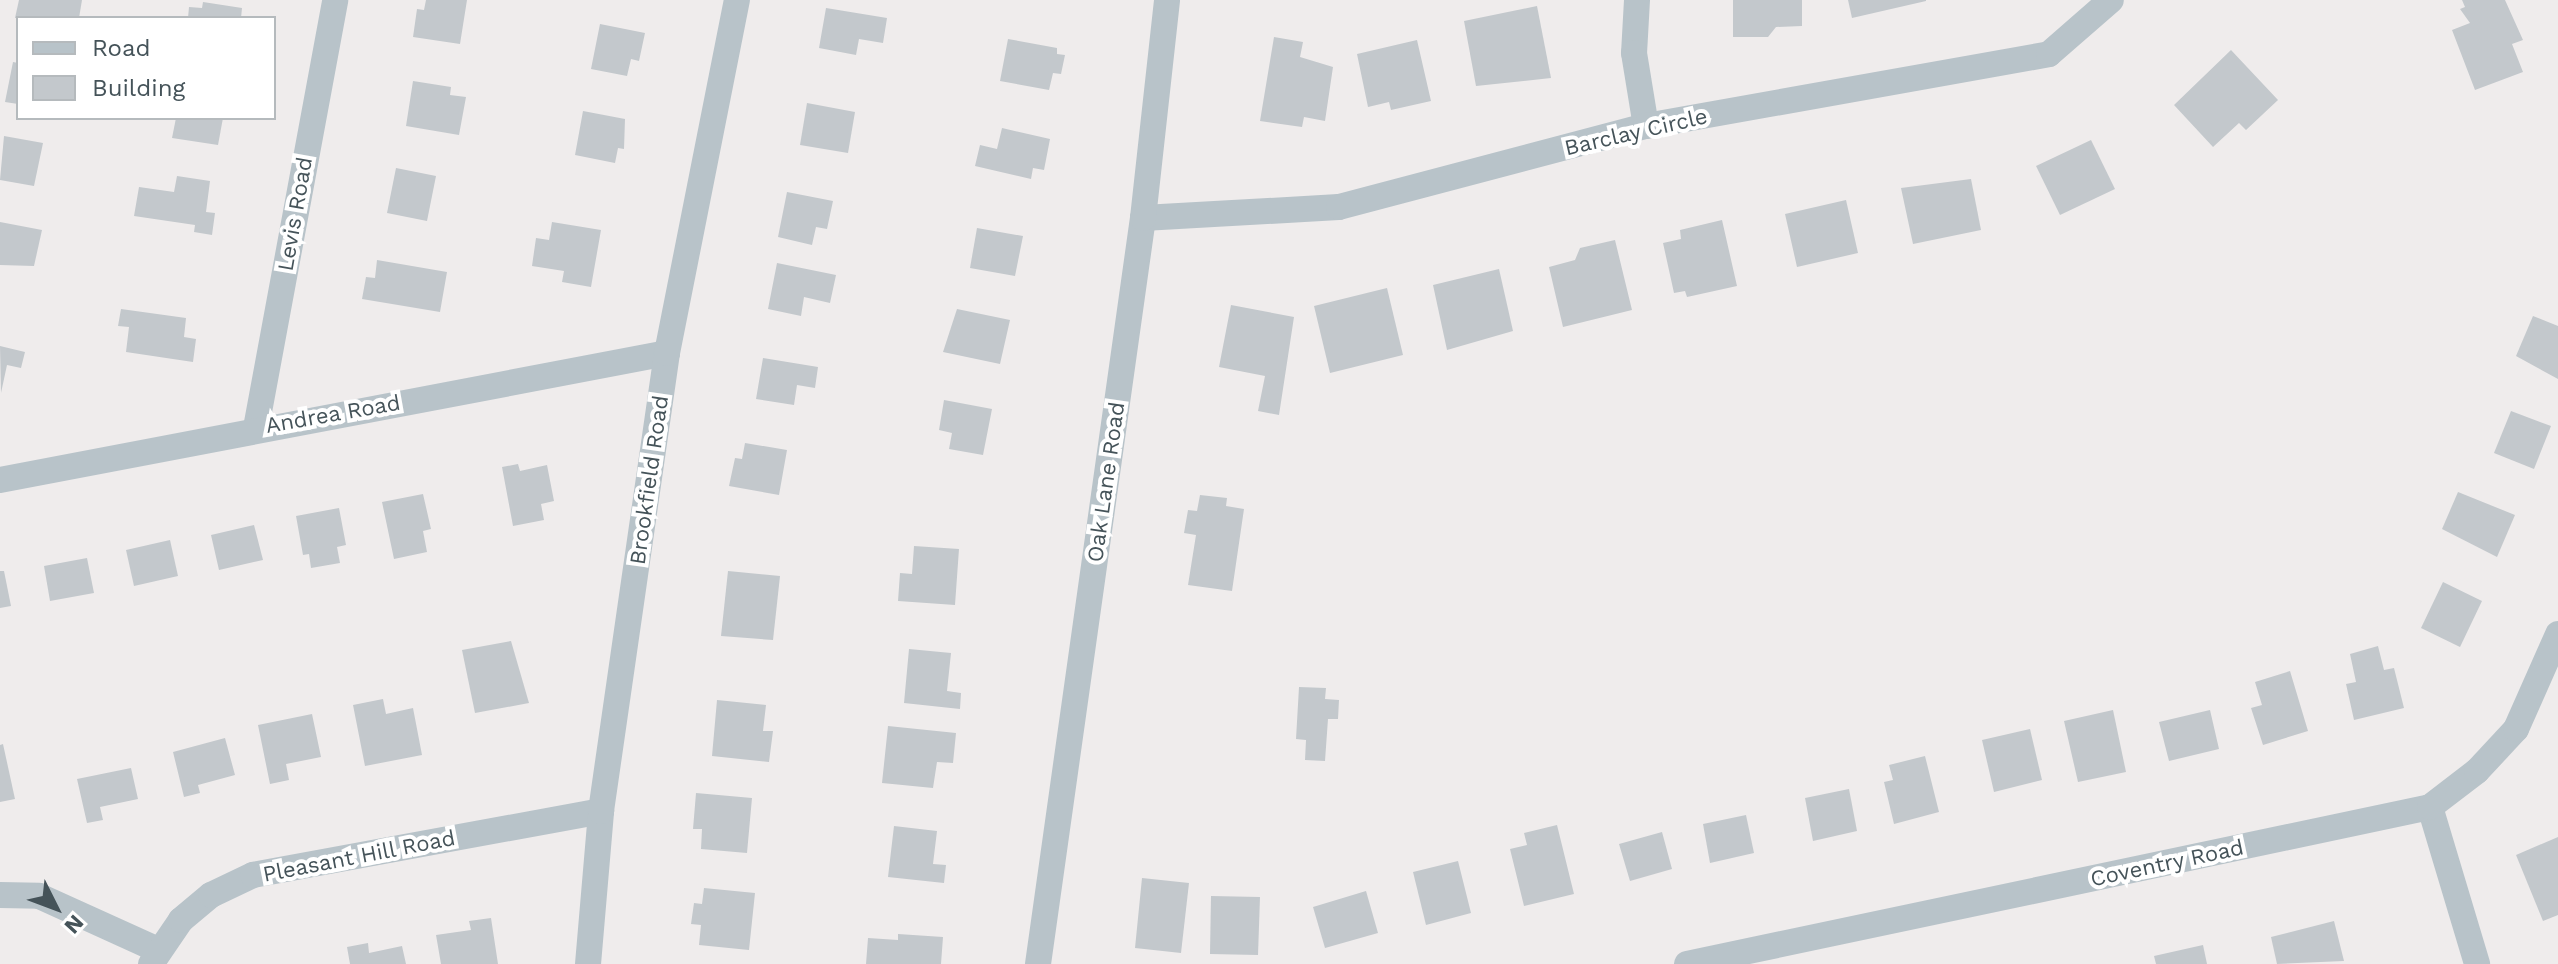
<!DOCTYPE html>
<style>
body{margin:0}
#map{position:relative;width:2558px;height:964px;overflow:hidden;background:#efecec;font-family:"Work Sans",sans-serif}
div>[style]{position:absolute}
[style*='--x']{left:calc(var(--x)*1px);top:calc(var(--y)*1px);width:calc(var(--w)*1px);rotate:calc(var(--a)*1deg)}
.building>*{inset:0;background:#c3c8cc}
.street>*{height:26px;margin:-13px;padding:0 13px;transform-origin:13px;border-radius:13px;background:#b8c3c9}
span{translate:-50% -50%;white-space:nowrap;text-align:center;line-height:1.15;-webkit-text-stroke:8px #fff;paint-order:stroke}
.street-label{font-size:22px;color:#455359}
.legend{position:absolute;left:16px;top:16px;width:260px;height:104px;box-sizing:border-box;background:#fff;border:2px solid #b5babd;margin:0;padding:10px 14px;list-style:none;font-size:24px;color:#455359}
.legend li{display:flex;align-items:center;gap:16px;height:40px}
.legend b{width:40px;border:2px solid #b5babd}
.north{position:absolute;left:16px;top:868px;width:80px;height:80px;-webkit-text-stroke:6px #fff;paint-order:stroke;rotate:132deg;font-size:22px;font-weight:700;line-height:32px;text-align:center;color:#455359}
.north::after{content:'';display:block;margin:auto;width:28px;height:36px;background:#455359;clip-path:polygon(50% 0,100% 100%,50% 72%,0 100%)}
</style>
<div id="map">
<div class="building">
<i style="clip-path:polygon(19px 0,82px 0,79px 18px,15px 18px)"></i>
<i style="clip-path:polygon(426px 0,467px 0,460px 44px,413px 37px,417px 9px,424px 10px)"></i>
<i style="clip-path:polygon(1733px 0,1802px 0,1802px 26px,1776px 27px,1768px 37px,1733px 37px)"></i>
<i style="clip-path:polygon(1848px 0,1926px 0,1926px 1px,1852px 18px)"></i>
<i style="clip-path:polygon(2462px 0,2505px 0,2523px 40px,2512px 44px,2523px 72px,2475px 90px,2452px 30px,2470px 23px,2460px 9px,2465px 7px)"></i>
<i style="clip-path:polygon(203px 2px,242px 8px,241px 18px,188px 18px,189px 7px,202px 8px)"></i>
<i style="clip-path:polygon(1537px 6px,1551px 78px,1476px 86px,1464px 21px)"></i>
<i style="clip-path:polygon(826px 8px,887px 18px,883px 43px,859px 39px,856px 55px,819px 48px)"></i>
<i style="clip-path:polygon(600px 24px,645px 33px,639px 61px,631px 59px,627px 76px,591px 69px)"></i>
<i style="clip-path:polygon(1274px 37px,1303px 42px,1300px 57px,1333px 67px,1325px 121px,1304px 117px,1302px 127px,1260px 121px)"></i>
<i style="clip-path:polygon(1008px 39px,1057px 48px,1057px 54px,1065px 55px,1061px 74px,1053px 73px,1049px 90px,1000px 81px)"></i>
<i style="clip-path:polygon(1417px 40px,1431px 101px,1391px 110px,1389px 102px,1368px 107px,1357px 54px)"></i>
<i style="clip-path:polygon(2231px 50px,2278px 100px,2246px 130px,2239px 123px,2213px 147px,2174px 105px)"></i>
<i style="clip-path:polygon(13px 62px,18px 63px,18px 104px,5px 102px)"></i>
<i style="clip-path:polygon(413px 81px,451px 87px,450px 95px,466px 97px,459px 135px,406px 126px)"></i>
<i style="clip-path:polygon(807px 103px,855px 112px,848px 153px,800px 145px)"></i>
<i style="clip-path:polygon(583px 111px,625px 119px,624px 149px,618px 148px,615px 163px,575px 155px)"></i>
<i style="clip-path:polygon(176px 118px,223px 118px,218px 145px,172px 138px)"></i>
<i style="clip-path:polygon(1002px 128px,1050px 139px,1044px 170px,1033px 168px,1031px 179px,975px 166px,980px 145px,997px 149px)"></i>
<i style="clip-path:polygon(4px 136px,43px 143px,34px 186px,0 180px)"></i>
<i style="clip-path:polygon(2091px 140px,2115px 189px,2060px 215px,2036px 166px)"></i>
<i style="clip-path:polygon(396px 168px,436px 176px,427px 221px,387px 213px)"></i>
<i style="clip-path:polygon(177px 176px,210px 181px,206px 212px,215px 213px,212px 235px,194px 232px,195px 225px,134px 216px,139px 187px,174px 192px)"></i>
<i style="clip-path:polygon(1971px 179px,1981px 230px,1913px 244px,1901px 188px)"></i>
<i style="clip-path:polygon(787px 192px,833px 201px,827px 229px,816px 227px,812px 245px,778px 237px)"></i>
<i style="clip-path:polygon(1846px 200px,1858px 253px,1797px 267px,1785px 214px)"></i>
<i style="clip-path:polygon(1722px 220px,1737px 286px,1687px 297px,1685px 291px,1674px 293px,1663px 243px,1681px 239px,1680px 230px)"></i>
<i style="clip-path:polygon(0 222px,42px 230px,34px 266px,0 265px)"></i>
<i style="clip-path:polygon(552px 222px,601px 230px,591px 287px,562px 282px,564px 271px,532px 266px,536px 238px,549px 240px)"></i>
<i style="clip-path:polygon(977px 228px,1023px 236px,1015px 276px,970px 268px)"></i>
<i style="clip-path:polygon(1615px 240px,1632px 310px,1563px 327px,1549px 267px,1575px 260px,1580px 248px)"></i>
<i style="clip-path:polygon(377px 260px,447px 272px,440px 312px,362px 299px,366px 277px,375px 278px)"></i>
<i style="clip-path:polygon(777px 263px,836px 275px,830px 303px,804px 297px,801px 316px,768px 309px)"></i>
<i style="clip-path:polygon(1499px 269px,1513px 331px,1447px 350px,1433px 285px)"></i>
<i style="clip-path:polygon(1387px 288px,1403px 355px,1330px 373px,1314px 306px)"></i>
<i style="clip-path:polygon(1231px 305px,1294px 317px,1279px 415px,1258px 411px,1265px 376px,1219px 367px)"></i>
<i style="clip-path:polygon(121px 309px,186px 318px,184px 337px,196px 339px,193px 362px,126px 352px,129px 327px,118px 326px)"></i>
<i style="clip-path:polygon(957px 309px,1010px 320px,1000px 364px,943px 352px)"></i>
<i style="clip-path:polygon(2533px 316px,2558px 326px,2558px 379px,2516px 356px)"></i>
<i style="clip-path:polygon(0 346px,25px 352px,21px 368px,7px 365px,1px 393px)"></i>
<i style="clip-path:polygon(763px 358px,818px 367px,815px 388px,797px 385px,794px 405px,756px 399px)"></i>
<i style="clip-path:polygon(944px 400px,992px 409px,983px 455px,949px 449px,952px 433px,939px 430px)"></i>
<i style="clip-path:polygon(2511px 411px,2551px 426px,2534px 469px,2494px 453px)"></i>
<i style="clip-path:polygon(745px 443px,787px 450px,779px 495px,729px 486px,735px 458px,742px 459px)"></i>
<i style="clip-path:polygon(518px 464px,520px 471px,547px 465px,554px 501px,541px 504px,544px 520px,513px 526px,502px 467px)"></i>
<i style="clip-path:polygon(2458px 492px,2515px 515px,2497px 557px,2442px 529px)"></i>
<i style="clip-path:polygon(423px 494px,431px 529px,423px 531px,427px 552px,394px 559px,382px 502px)"></i>
<i style="clip-path:polygon(1200px 495px,1227px 498px,1226px 506px,1244px 509px,1232px 591px,1188px 585px,1196px 535px,1184px 533px,1188px 510px,1197px 511px)"></i>
<i style="clip-path:polygon(339px 508px,346px 545px,337px 547px,340px 563px,311px 568px,309px 554px,303px 555px,296px 516px)"></i>
<i style="clip-path:polygon(254px 525px,263px 560px,219px 570px,211px 535px)"></i>
<i style="clip-path:polygon(170px 540px,178px 576px,134px 586px,126px 550px)"></i>
<i style="clip-path:polygon(914px 546px,959px 549px,955px 605px,898px 601px,900px 573px,912px 574px)"></i>
<i style="clip-path:polygon(87px 558px,94px 593px,50px 601px,44px 566px)"></i>
<i style="clip-path:polygon(0 571px,4px 571px,11px 606px,0 608px)"></i>
<i style="clip-path:polygon(728px 571px,780px 576px,773px 640px,721px 636px)"></i>
<i style="clip-path:polygon(2443px 582px,2482px 601px,2460px 647px,2421px 628px)"></i>
<i style="clip-path:polygon(511px 641px,529px 703px,475px 713px,462px 650px)"></i>
<i style="clip-path:polygon(2378px 646px,2384px 670px,2394px 668px,2404px 708px,2354px 720px,2346px 684px,2356px 682px,2350px 654px)"></i>
<i style="clip-path:polygon(909px 649px,951px 653px,947px 691px,961px 693px,960px 709px,904px 703px)"></i>
<i style="clip-path:polygon(2290px 671px,2308px 731px,2263px 745px,2251px 708px,2262px 705px,2255px 682px)"></i>
<i style="clip-path:polygon(1299px 687px,1326px 688px,1325px 699px,1339px 700px,1338px 719px,1328px 719px,1325px 761px,1305px 760px,1306px 740px,1296px 739px)"></i>
<i style="clip-path:polygon(383px 699px,386px 714px,413px 708px,422px 755px,365px 766px,353px 705px)"></i>
<i style="clip-path:polygon(717px 700px,766px 705px,763px 731px,773px 731px,769px 762px,712px 756px)"></i>
<i style="clip-path:polygon(2113px 710px,2126px 772px,2078px 782px,2064px 721px)"></i>
<i style="clip-path:polygon(2210px 710px,2219px 749px,2169px 761px,2159px 722px)"></i>
<i style="clip-path:polygon(312px 714px,321px 757px,286px 764px,289px 780px,270px 784px,258px 725px)"></i>
<i style="clip-path:polygon(888px 726px,956px 733px,953px 763px,937px 762px,933px 788px,882px 783px)"></i>
<i style="clip-path:polygon(2030px 729px,2042px 780px,1994px 792px,1982px 740px)"></i>
<i style="clip-path:polygon(225px 738px,235px 775px,198px 785px,200px 793px,184px 797px,173px 752px)"></i>
<i style="clip-path:polygon(3px 744px,15px 799px,0 802px,0 745px)"></i>
<i style="clip-path:polygon(1925px 756px,1939px 812px,1894px 824px,1884px 782px,1893px 780px,1889px 765px)"></i>
<i style="clip-path:polygon(131px 768px,138px 799px,100px 807px,103px 820px,87px 823px,77px 779px)"></i>
<i style="clip-path:polygon(1849px 789px,1857px 831px,1813px 841px,1805px 798px)"></i>
<i style="clip-path:polygon(696px 793px,752px 798px,747px 853px,701px 849px,702px 829px,693px 829px)"></i>
<i style="clip-path:polygon(1746px 815px,1754px 853px,1710px 863px,1703px 824px)"></i>
<i style="clip-path:polygon(1557px 825px,1574px 894px,1524px 906px,1510px 849px,1527px 845px,1524px 833px)"></i>
<i style="clip-path:polygon(894px 826px,937px 831px,933px 864px,946px 865px,944px 883px,888px 877px)"></i>
<i style="clip-path:polygon(1662px 832px,1672px 869px,1630px 881px,1619px 844px)"></i>
<i style="clip-path:polygon(2558px 837px,2558px 915px,2543px 921px,2516px 855px)"></i>
<i style="clip-path:polygon(1458px 861px,1471px 913px,1426px 925px,1413px 872px)"></i>
<i style="clip-path:polygon(1142px 878px,1189px 883px,1181px 953px,1135px 948px)"></i>
<i style="clip-path:polygon(704px 888px,755px 893px,749px 950px,699px 945px,701px 925px,691px 924px,694px 903px,702px 904px)"></i>
<i style="clip-path:polygon(1366px 891px,1378px 933px,1325px 948px,1313px 907px)"></i>
<i style="clip-path:polygon(1211px 896px,1260px 897px,1258px 955px,1210px 954px)"></i>
<i style="clip-path:polygon(491px 918px,498px 964px,441px 964px,436px 935px,471px 930px,469px 921px)"></i>
<i style="clip-path:polygon(2334px 921px,2344px 961px,2277px 964px,2271px 937px)"></i>
<i style="clip-path:polygon(898px 934px,943px 937px,941px 964px,866px 964px,868px 938px,898px 940px)"></i>
<i style="clip-path:polygon(368px 943px,369px 953px,402px 946px,406px 964px,350px 964px,347px 947px)"></i>
<i style="clip-path:polygon(2203px 945px,2207px 964px,2156px 964px,2154px 956px)"></i>
</div>
<div class="street">
<i style="--x:1637;--y:0;--w:53;--a:93.2"></i>
<i style="--x:1634;--y:53;--w:74;--a:80.7"></i>
<i style="--x:1143;--y:218;--w:196;--a:-3.2"></i>
<i style="--x:1339;--y:207;--w:318;--a:-14.8"></i>
<i style="--x:1646;--y:126;--w:409;--a:-10.1"></i>
<i style="--x:2049;--y:54;--w:82;--a:-41.1"></i>
<i style="--x:256;--y:428;--w:435;--a:-79.5"></i>
<i style="--x:0;--y:480;--w:679;--a:-10.78"></i>
<i style="--x:2430;--y:807;--w:164;--a:73.3"></i>
<i style="--x:0;--y:895;--w:39;--a:1"></i>
<i style="--x:39;--y:896;--w:131;--a:24.4"></i>
<i style="--x:151;--y:964;--w:53;--a:-55.7"></i>
<i style="--x:181;--y:920;--w:39;--a:-40"></i>
<i style="--x:211;--y:895;--w:47;--a:-25.5"></i>
<i style="--x:253;--y:875;--w:354;--a:-10.4"></i>
<i style="--x:588;--y:964;--w:154;--a:-85.1"></i>
<i style="--x:601;--y:811;--w:463;--a:-81.8"></i>
<i style="--x:667;--y:353;--w:360;--a:-78.8"></i>
<i style="--x:1038;--y:964;--w:753;--a:-81.99"></i>
<i style="--x:1143;--y:218;--w:219;--a:-83.7"></i>
<i style="--x:1687;--y:964;--w:759;--a:-11.93"></i>
<i style="--x:2430;--y:807;--w:59;--a:-37.5"></i>
<i style="--x:2477;--y:771;--w:57;--a:-47.1"></i>
<i style="--x:2516;--y:729;--w:104;--a:-66.1"></i>
</div>
<div class="street-label">
<span style="left:1636px;top:132px;rotate:-13deg">Barclay Circle</span>
<span style="left:295px;top:214px;rotate:-80deg">Levis Road</span>
<span style="left:333px;top:414px;rotate:-10deg">Andrea Road</span>
<span style="left:649px;top:480px;rotate:-82deg">Brookfield Road</span>
<span style="left:1106px;top:482px;rotate:-82deg">Oak Lane Road</span>
<span style="left:359px;top:856px;rotate:-11deg">Pleasant Hill Road</span>
<span style="left:2167px;top:863px;rotate:-12deg">Coventry Road</span>
</div>
<ul class="legend">
<li><b style="height:10px;background:#b8c3c9"></b>Road</li>
<li><b style="height:22px;background:#c3c8cc"></b>Building</li>
</ul>
<div class="north">N</div>
</div>
